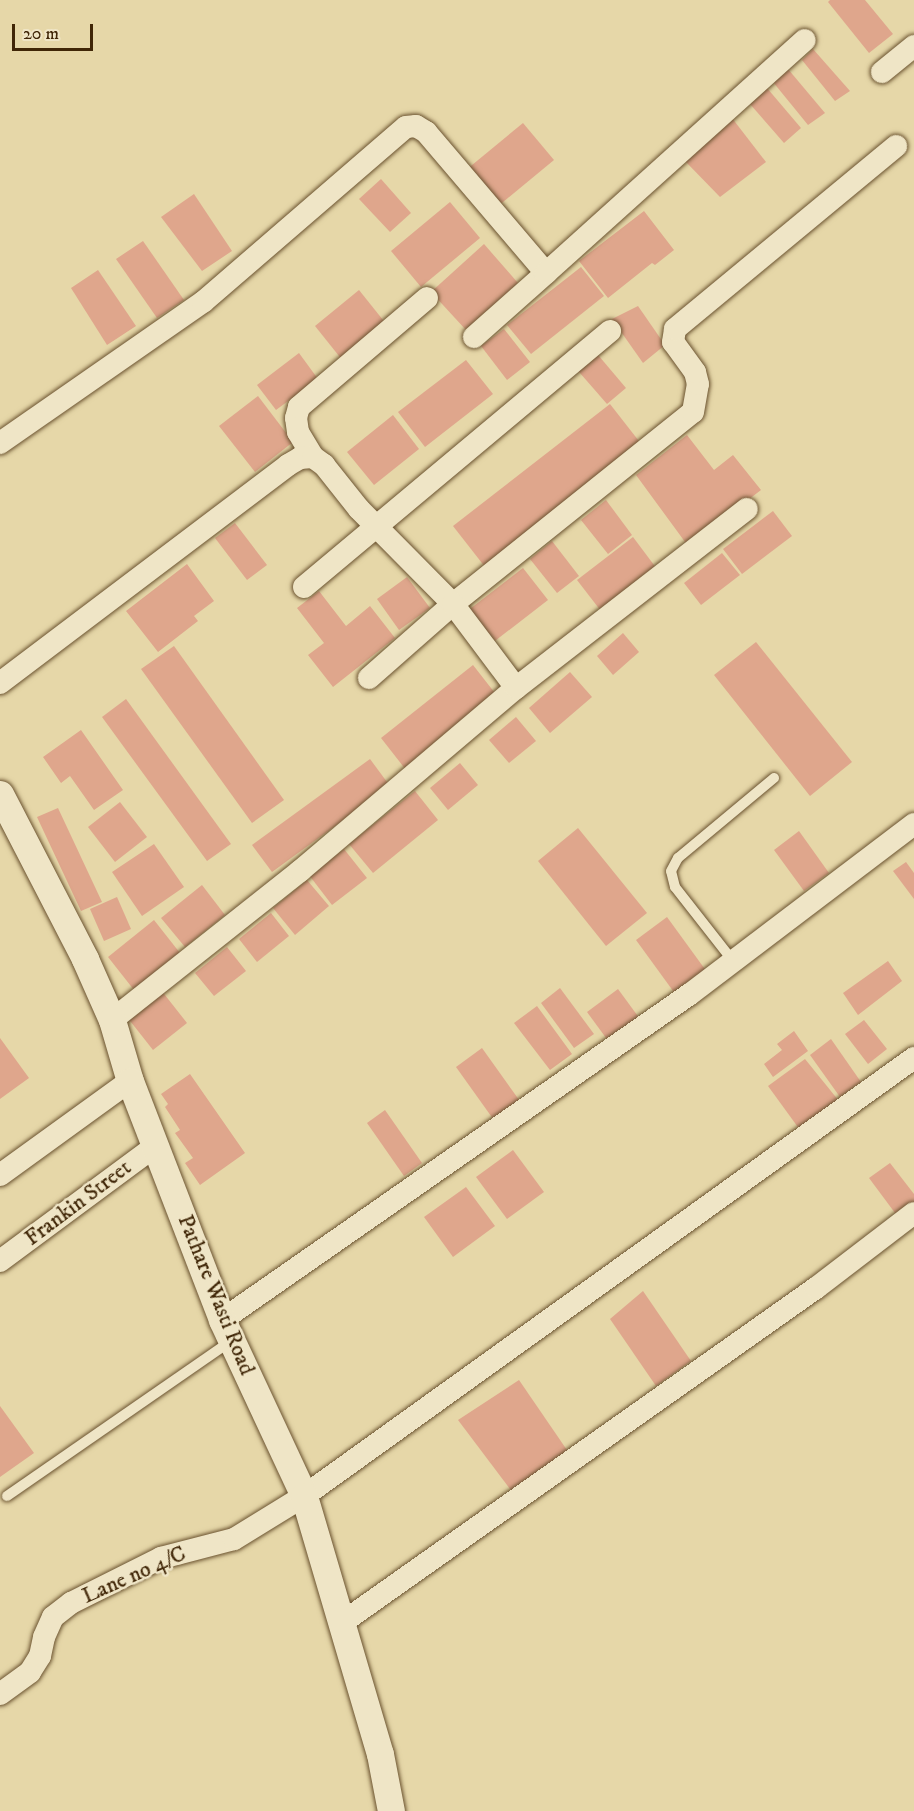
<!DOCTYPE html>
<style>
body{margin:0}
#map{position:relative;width:914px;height:1811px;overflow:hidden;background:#e6d7a8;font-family:"IM FELL DW Pica",serif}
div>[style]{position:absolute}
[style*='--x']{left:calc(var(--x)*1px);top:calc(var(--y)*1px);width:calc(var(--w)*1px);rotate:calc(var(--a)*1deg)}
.building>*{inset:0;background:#dfa68c}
.roads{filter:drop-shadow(0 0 2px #6a522f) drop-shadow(0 0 2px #6a522f)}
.service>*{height:10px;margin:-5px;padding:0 5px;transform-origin:5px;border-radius:5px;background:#efe5c6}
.minor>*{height:22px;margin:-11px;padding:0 11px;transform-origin:11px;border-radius:11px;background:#efe5c6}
.tertiary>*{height:27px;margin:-13.5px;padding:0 13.5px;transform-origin:13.5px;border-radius:13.5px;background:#efe5c6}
span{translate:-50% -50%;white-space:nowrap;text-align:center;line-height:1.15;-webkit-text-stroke:5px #efe5c6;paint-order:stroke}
.street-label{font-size:22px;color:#402607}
.scale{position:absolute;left:12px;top:24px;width:81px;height:27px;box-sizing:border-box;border:3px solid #402607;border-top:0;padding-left:8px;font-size:18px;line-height:21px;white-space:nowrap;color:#402607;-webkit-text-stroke:4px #efe5c6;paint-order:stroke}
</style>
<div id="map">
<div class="building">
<i style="clip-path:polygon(830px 0,865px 0,893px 34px,869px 53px,828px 2px)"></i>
<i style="clip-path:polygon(813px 49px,850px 91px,835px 101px,802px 60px)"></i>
<i style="clip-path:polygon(788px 69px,825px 113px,808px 125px,773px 82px)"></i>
<i style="clip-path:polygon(767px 88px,801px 128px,784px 143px,750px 104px)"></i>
<i style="clip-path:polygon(732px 118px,766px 162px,720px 197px,685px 161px)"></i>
<i style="clip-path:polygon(523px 123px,554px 160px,497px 207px,466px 170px)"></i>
<i style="clip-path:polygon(381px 179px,411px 213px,390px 232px,359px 199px)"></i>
<i style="clip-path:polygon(194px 194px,232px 251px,202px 271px,161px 217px)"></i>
<i style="clip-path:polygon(450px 202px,480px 238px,421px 287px,391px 251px)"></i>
<i style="clip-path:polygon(644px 211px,674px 250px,655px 265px,652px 263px,608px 298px,579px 261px)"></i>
<i style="clip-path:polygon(143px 241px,184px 300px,157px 318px,116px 259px)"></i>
<i style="clip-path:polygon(484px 244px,518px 283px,466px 330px,431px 292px)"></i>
<i style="clip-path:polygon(581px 267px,604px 296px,531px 354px,507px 325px)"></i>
<i style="clip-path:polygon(98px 270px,136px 326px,107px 345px,71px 288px)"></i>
<i style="clip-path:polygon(359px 290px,387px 325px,343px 361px,315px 326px)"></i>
<i style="clip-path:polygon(638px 306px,665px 345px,643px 363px,612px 319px)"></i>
<i style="clip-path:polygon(504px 329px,530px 362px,507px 380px,481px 346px)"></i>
<i style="clip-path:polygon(593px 349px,626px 388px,607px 404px,573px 365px)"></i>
<i style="clip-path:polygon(299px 353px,318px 379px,276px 410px,257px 385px)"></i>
<i style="clip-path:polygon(466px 360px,493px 394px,425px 447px,398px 412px)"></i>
<i style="clip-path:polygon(258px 396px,293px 442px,255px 472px,219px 426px)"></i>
<i style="clip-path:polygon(610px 404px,642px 445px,485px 567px,453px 526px)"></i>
<i style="clip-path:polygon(393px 415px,419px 449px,374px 485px,347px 452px)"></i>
<i style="clip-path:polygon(687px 435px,714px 470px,733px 455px,761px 490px,688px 546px,636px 475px)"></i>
<i style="clip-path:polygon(606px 500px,632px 535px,608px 554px,581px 520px)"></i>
<i style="clip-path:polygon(773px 511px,792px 536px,742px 574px,723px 549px)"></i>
<i style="clip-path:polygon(235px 523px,267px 565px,247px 580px,215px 538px)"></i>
<i style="clip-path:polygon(633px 537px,660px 573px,604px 615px,577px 580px)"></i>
<i style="clip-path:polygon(552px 541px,579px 576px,557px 593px,530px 559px)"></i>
<i style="clip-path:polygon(722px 553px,740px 575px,701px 605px,684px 583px)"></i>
<i style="clip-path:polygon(187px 564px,214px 601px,194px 616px,198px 621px,158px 652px,126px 611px)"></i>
<i style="clip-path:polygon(523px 568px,548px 600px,491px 644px,466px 612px)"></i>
<i style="clip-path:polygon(407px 577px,430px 608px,399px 630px,377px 599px)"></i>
<i style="clip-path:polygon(319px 591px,346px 626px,370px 606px,395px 638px,333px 687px,308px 655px,324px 643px,297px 608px)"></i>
<i style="clip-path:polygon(623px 633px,639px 652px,613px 675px,597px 656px)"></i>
<i style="clip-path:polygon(756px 642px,852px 762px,810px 796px,714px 675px)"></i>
<i style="clip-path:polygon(174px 646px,284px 800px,252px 823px,141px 669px)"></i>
<i style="clip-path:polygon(473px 665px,498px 697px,406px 770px,381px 738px)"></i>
<i style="clip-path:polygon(570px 672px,592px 697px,550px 733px,529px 708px)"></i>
<i style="clip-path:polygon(126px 699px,231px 844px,207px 861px,102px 717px)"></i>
<i style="clip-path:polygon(516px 717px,536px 741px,509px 763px,489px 740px)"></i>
<i style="clip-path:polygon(81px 730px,123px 790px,94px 810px,70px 776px,61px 783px,43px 757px)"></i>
<i style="clip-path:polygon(370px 759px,390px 786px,272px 872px,252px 845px)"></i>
<i style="clip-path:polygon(460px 763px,478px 785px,448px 810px,430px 788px)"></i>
<i style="clip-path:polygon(415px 791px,438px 820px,373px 873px,349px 844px)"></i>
<i style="clip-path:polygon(120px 802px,147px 837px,115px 862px,88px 827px)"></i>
<i style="clip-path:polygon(58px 808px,102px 902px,81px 911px,37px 817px)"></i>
<i style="clip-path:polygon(578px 828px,647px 913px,606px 946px,538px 861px)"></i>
<i style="clip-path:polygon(799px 831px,829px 873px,804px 891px,774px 850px)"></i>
<i style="clip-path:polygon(154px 844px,184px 887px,142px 916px,112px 872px)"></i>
<i style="clip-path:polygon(344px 849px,367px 878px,332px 905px,309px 875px)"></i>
<i style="clip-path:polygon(906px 862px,914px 873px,914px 899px,893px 871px)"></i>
<i style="clip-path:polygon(307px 880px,329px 906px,295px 935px,273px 908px)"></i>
<i style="clip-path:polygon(202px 885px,225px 915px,185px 947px,161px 918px)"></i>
<i style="clip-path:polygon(117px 897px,131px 929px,104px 941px,90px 909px)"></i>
<i style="clip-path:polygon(271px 913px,289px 936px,257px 962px,239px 939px)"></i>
<i style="clip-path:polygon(667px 917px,707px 972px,676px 995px,636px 940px)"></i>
<i style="clip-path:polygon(154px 920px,180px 953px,134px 990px,108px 957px)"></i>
<i style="clip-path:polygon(227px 947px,246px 971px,214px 996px,195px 973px)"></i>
<i style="clip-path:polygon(888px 961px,902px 981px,858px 1015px,843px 993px)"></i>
<i style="clip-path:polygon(560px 988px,594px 1034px,574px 1048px,541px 1003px)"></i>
<i style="clip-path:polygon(618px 989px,640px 1019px,609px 1042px,587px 1012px)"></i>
<i style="clip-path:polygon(161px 990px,187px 1023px,153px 1050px,127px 1017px)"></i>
<i style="clip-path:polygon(537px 1006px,572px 1054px,550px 1070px,514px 1023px)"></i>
<i style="clip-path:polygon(864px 1020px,887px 1049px,868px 1064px,845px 1034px)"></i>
<i style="clip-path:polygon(794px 1031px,808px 1051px,773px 1077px,764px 1064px,782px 1050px,777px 1044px)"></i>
<i style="clip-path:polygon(0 1038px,29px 1078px,0 1099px)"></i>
<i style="clip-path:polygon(831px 1039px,861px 1082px,840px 1097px,810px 1055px)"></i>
<i style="clip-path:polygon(482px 1048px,522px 1104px,496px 1123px,456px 1067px)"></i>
<i style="clip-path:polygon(805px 1059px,839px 1101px,800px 1130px,768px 1086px)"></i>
<i style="clip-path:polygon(190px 1074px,245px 1153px,200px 1185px,185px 1163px,193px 1158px,175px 1133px,180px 1130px,165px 1107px,168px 1104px,161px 1094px)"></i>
<i style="clip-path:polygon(385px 1110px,422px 1163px,404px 1176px,367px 1123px)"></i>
<i style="clip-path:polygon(513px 1150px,544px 1192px,507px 1219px,476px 1177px)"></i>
<i style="clip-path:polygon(890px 1163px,914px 1194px,914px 1205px,898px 1217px,869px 1178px)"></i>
<i style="clip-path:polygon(466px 1187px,495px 1226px,453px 1257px,424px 1217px)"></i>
<i style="clip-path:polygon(643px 1291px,691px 1361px,656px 1386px,610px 1319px)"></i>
<i style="clip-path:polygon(519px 1380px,569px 1453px,513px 1493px,458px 1420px)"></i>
<i style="clip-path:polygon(0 1406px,34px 1453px,0 1477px)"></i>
</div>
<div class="roads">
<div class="service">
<i style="--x:733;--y:961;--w:94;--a:-128.1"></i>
<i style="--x:675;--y:887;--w:16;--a:-104"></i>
<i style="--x:671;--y:871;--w:15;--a:-62"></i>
<i style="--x:678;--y:858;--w:125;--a:-39.8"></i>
<i style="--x:7;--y:1496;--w:272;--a:-34.7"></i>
</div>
<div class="minor">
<i style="--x:882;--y:72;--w:41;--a:-39.1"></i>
<i style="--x:474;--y:337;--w:96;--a:-41.6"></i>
<i style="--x:0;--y:443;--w:247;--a:-34.8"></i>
<i style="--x:203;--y:302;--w:268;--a:-40.8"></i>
<i style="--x:406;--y:127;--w:10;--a:-6"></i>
<i style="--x:416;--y:126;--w:12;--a:31"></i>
<i style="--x:426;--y:132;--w:185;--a:49.6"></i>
<i style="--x:546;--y:273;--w:348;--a:-42"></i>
<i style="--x:313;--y:457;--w:29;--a:-121"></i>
<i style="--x:298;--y:432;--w:14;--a:-98"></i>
<i style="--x:296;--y:418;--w:11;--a:-75"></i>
<i style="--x:299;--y:407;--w:168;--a:-40.4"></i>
<i style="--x:304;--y:587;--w:399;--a:-39.9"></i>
<i style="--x:369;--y:678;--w:112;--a:-41.4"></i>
<i style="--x:453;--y:604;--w:307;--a:-38.7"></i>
<i style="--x:693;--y:412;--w:28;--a:-80"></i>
<i style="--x:698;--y:384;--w:12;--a:-104"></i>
<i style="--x:695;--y:372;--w:37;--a:-126"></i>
<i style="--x:673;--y:342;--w:13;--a:-81"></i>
<i style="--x:675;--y:329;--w:287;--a:-39.6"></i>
<i style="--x:0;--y:683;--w:361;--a:-37.1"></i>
<i style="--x:288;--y:465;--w:14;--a:-30"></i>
<i style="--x:300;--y:458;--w:13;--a:-4"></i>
<i style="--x:313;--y:457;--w:14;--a:36"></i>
<i style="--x:324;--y:465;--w:56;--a:51.5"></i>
<i style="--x:359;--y:509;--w:134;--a:45.3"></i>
<i style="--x:453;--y:604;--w:105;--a:53.1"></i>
<i style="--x:112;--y:1020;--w:240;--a:-38.4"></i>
<i style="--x:300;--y:871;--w:283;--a:-40.3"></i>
<i style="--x:516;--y:688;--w:292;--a:-37.8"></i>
<i style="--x:0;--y:1175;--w:160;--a:-35.9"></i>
<i style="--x:0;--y:1261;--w:195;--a:-36.5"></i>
<i style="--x:222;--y:1320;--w:570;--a:-34.86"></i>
<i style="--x:690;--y:994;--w:281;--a:-37.2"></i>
<i style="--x:343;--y:1622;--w:579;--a:-35.23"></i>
<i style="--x:816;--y:1288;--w:123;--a:-37.4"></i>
<i style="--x:0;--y:1694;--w:37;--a:-36"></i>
<i style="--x:30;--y:1672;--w:19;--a:-58"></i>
<i style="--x:40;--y:1656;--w:19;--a:-78"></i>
<i style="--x:44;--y:1637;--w:22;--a:-66"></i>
<i style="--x:53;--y:1617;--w:23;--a:-38"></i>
<i style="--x:71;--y:1603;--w:101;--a:-26.6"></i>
<i style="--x:161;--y:1558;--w:75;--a:-14.6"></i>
<i style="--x:234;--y:1539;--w:82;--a:-31.6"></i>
<i style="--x:304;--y:1496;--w:751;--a:-35.68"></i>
</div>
<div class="tertiary">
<i style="--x:0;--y:794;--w:186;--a:62.7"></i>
<i style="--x:85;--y:959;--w:67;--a:66.1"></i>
<i style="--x:112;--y:1020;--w:64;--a:73.6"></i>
<i style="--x:130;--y:1081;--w:256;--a:68.9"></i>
<i style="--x:222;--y:1320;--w:194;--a:65"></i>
<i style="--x:304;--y:1496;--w:269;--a:73.6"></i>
<i style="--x:380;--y:1754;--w:58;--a:79.1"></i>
</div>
</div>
<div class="street-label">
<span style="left:78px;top:1203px;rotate:-37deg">Frankin Street</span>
<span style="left:216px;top:1295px;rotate:68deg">Pathare Wasti Road</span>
<span style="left:134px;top:1575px;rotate:-24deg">Lane no 4/C</span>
</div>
<div class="scale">20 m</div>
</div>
